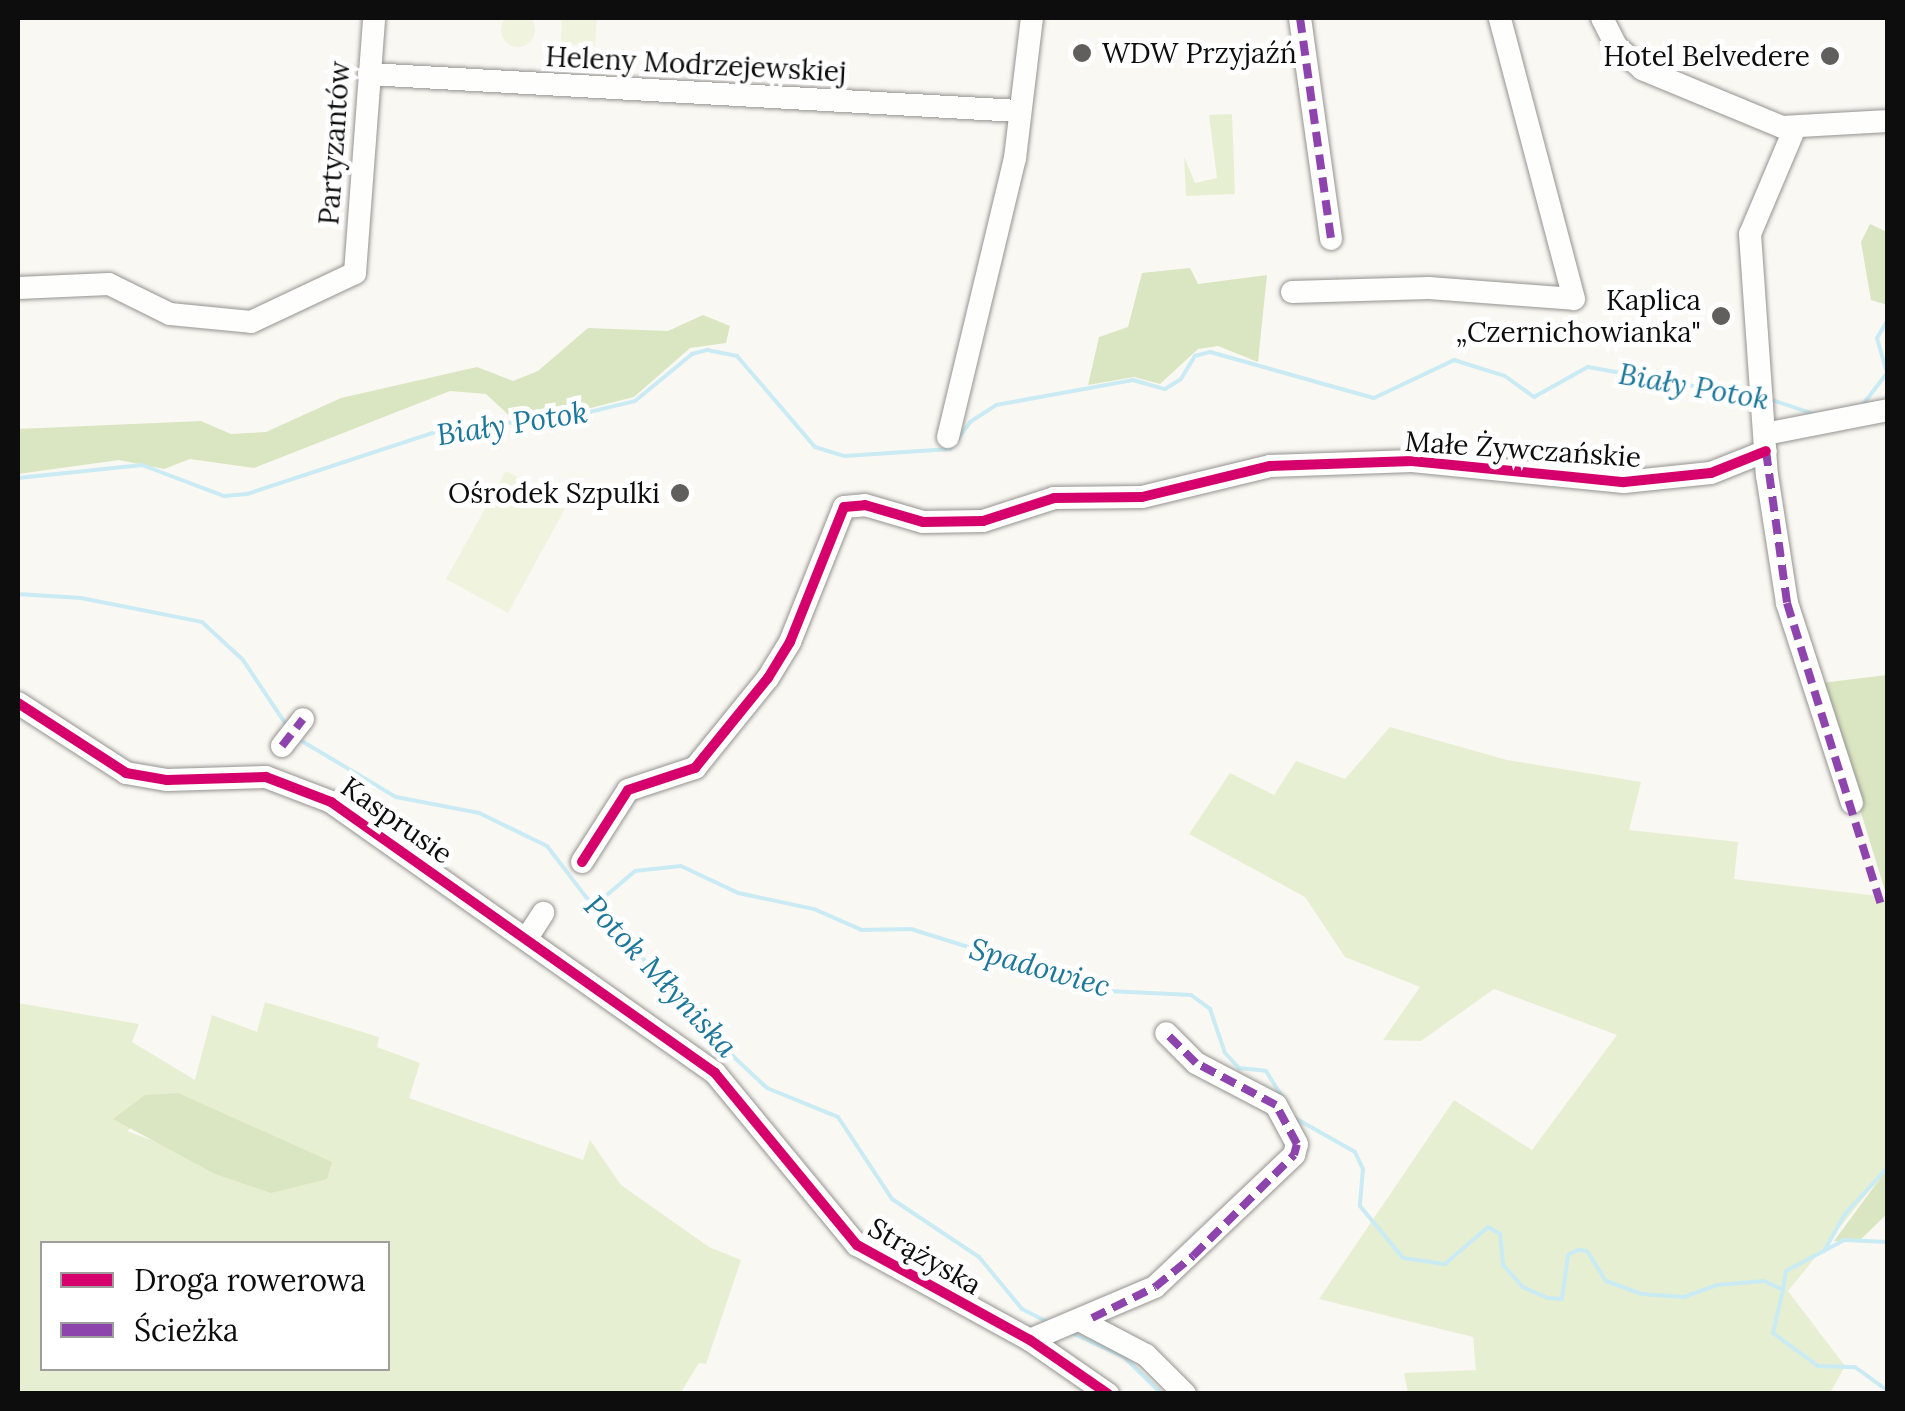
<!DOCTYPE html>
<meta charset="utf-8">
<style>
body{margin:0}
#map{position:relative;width:1905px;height:1411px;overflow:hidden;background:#faf8f2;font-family:Lora,serif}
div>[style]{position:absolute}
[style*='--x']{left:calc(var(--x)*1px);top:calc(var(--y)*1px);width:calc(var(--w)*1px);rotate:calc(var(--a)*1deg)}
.green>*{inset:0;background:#e7efd3}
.forest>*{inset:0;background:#dae6c1}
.pitch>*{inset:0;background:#f0f3dd}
.round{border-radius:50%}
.stream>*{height:4px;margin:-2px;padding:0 2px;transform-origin:2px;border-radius:2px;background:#caebf3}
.roads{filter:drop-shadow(0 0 2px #949390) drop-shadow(0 0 2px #949390)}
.minor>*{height:22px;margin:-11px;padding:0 11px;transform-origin:11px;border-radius:11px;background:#fefefd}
.quiet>*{height:8px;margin-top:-4px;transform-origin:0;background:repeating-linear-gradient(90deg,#8e44ad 0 15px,transparent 0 23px)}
.cycleway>*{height:10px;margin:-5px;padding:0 5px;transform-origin:5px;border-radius:5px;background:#d6006c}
.dots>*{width:28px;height:28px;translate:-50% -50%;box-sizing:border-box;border:5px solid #fff;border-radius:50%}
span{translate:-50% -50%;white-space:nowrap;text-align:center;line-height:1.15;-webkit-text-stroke:10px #fff;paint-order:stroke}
.poi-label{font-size:28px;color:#0d0d0d}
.left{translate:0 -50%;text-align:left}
.right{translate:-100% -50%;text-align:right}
.street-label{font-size:28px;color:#0d0d0d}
.water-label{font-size:30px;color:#1c779a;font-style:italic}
.frame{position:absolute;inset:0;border:20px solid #0d0d0d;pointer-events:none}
.legend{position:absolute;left:40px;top:1241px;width:350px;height:130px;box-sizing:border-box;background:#fff;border:2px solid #9e9e9e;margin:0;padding:12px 18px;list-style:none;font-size:30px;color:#0d0d0d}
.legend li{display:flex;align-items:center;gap:20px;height:50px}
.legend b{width:50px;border:2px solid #9e9e9e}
</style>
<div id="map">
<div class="green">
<i style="clip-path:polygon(1232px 114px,1235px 194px,1186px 196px,1182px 116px,1184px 157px,1195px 183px,1217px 178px,1209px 115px)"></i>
<i style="clip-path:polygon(1390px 727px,1507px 760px,1641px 782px,1629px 830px,1738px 842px,1734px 879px,1887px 897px,1887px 1169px,1788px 1291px,1845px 1366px,1830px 1393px,1408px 1393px,1404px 1373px,1476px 1370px,1473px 1337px,1319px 1299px,1454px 1100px,1532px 1150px,1617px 1035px,1494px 989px,1421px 1041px,1383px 1040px,1420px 987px,1345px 957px,1305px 897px,1189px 834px,1230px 773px,1274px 795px,1296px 761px,1345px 779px)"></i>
<i style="clip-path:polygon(evenodd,265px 1002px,379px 1037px,377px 1047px,420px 1063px,409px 1098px,583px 1160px,590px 1140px,621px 1185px,709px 1247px,741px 1260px,706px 1364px,699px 1363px,680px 1394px,18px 1393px,18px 1003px,139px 1024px,132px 1042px,195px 1080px,212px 1015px,257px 1032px,265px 1002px,178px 1093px,215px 1174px,185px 1153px,127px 1131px,178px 1093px,265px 1002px,42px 1244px,388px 1244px,388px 1368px,42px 1368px,42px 1244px)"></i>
</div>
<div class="forest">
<i style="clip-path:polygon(1870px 224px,1887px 232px,1887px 305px,1871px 300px,1861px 242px)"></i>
<i style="clip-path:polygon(1190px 268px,1198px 284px,1267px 275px,1258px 362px,1218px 346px,1198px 349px,1160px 384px,1134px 377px,1088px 385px,1099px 337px,1128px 327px,1142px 273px)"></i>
<i style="clip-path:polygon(703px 315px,730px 326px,726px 343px,690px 348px,634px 397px,559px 416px,513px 419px,486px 394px,450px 391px,254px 468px,190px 459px,164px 469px,119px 460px,18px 474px,18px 429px,201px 421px,231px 434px,266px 432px,341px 398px,477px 367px,513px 381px,538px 371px,588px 328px,668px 331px)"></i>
<i style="clip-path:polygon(1887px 675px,1887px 897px,1821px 683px)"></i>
<i style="clip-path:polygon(178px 1093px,332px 1162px,327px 1179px,271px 1193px,215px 1174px,113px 1119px,145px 1095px)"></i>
<i style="clip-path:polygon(1887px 1169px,1887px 1214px,1859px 1241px,1834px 1241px)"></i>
</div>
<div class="pitch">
<i class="round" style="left:501px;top:13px;width:34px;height:34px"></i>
<i style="clip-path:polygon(562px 18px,597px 18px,595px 46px,561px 44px)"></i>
<i style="clip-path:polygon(506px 471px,567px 505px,508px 613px,446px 579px)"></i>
</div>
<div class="stream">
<i style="--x:1769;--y:399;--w:51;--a:18.4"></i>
<i style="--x:1861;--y:407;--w:43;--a:-52.6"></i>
<i style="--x:1887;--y:373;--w:36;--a:-106"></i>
<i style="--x:1877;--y:338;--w:21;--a:-59"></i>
<i style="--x:18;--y:478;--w:125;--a:-6"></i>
<i style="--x:142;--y:465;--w:88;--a:20.7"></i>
<i style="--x:224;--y:496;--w:23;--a:-5"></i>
<i style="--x:247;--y:494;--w:218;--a:-18.2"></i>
<i style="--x:454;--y:426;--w:102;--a:-3.4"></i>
<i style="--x:556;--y:420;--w:81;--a:-13.5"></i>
<i style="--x:635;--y:401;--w:74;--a:-39.5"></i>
<i style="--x:692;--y:354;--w:16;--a:-15"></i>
<i style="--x:707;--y:350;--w:31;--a:11"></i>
<i style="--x:737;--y:356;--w:120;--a:49.4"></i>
<i style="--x:815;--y:447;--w:31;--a:17"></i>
<i style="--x:845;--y:456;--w:105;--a:-3.8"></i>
<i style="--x:950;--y:449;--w:34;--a:-53"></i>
<i style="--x:970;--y:422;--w:31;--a:-33"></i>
<i style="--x:996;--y:405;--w:139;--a:-10.3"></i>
<i style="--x:1133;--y:380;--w:33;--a:16"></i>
<i style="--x:1165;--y:389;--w:19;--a:-32"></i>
<i style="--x:1181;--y:379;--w:27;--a:-59"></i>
<i style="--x:1195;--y:356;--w:16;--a:-15"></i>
<i style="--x:1210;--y:352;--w:170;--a:15.7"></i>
<i style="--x:1374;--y:398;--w:89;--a:-25.4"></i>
<i style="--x:1454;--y:360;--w:53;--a:17.4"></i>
<i style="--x:1505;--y:376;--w:36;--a:36"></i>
<i style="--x:1534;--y:397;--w:62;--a:-29.1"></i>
<i style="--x:1588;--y:367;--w:170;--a:10.2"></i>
<i style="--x:18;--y:594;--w:63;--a:3.6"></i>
<i style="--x:81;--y:598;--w:123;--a:11.2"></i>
<i style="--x:202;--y:622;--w:56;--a:42.8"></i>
<i style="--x:243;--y:660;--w:79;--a:56.3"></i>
<i style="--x:300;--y:740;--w:112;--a:30.7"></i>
<i style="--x:396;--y:797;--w:85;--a:10.9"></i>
<i style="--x:479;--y:813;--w:76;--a:25.9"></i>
<i style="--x:547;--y:846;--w:64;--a:52.6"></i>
<i style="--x:586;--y:897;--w:222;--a:47.2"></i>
<i style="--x:737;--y:1060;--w:41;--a:43"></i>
<i style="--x:767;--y:1088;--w:77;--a:22.2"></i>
<i style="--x:838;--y:1117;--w:98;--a:56.6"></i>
<i style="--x:892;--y:1199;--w:105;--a:33.7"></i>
<i style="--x:979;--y:1257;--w:67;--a:50.4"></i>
<i style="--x:1022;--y:1309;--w:31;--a:27"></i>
<i style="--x:594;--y:906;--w:54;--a:-40.5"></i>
<i style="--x:635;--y:871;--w:46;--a:-6.2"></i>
<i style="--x:681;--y:866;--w:63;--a:25.3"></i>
<i style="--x:738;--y:893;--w:78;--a:11.9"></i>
<i style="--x:814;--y:909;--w:52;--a:23.6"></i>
<i style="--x:862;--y:930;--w:49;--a:-1.2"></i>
<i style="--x:911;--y:929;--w:207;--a:17.4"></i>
<i style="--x:1109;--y:991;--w:82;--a:2.8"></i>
<i style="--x:1191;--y:995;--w:24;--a:36"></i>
<i style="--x:1210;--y:1009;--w:46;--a:71.2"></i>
<i style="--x:1225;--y:1053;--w:21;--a:47"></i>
<i style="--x:1239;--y:1068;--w:27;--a:6"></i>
<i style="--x:1266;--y:1071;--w:31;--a:58"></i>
<i style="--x:1295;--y:1118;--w:69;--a:29.5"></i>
<i style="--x:1355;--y:1152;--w:19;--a:65"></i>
<i style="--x:1363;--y:1169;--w:37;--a:95"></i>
<i style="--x:1360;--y:1206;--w:67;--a:50.4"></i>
<i style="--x:1403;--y:1258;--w:42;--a:8.1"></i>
<i style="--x:1445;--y:1264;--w:57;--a:-40.7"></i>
<i style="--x:1488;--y:1227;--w:14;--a:30"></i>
<i style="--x:1500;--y:1234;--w:31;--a:84"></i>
<i style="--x:1503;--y:1265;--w:30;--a:48"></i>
<i style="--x:1523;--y:1287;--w:27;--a:24"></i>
<i style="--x:1548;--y:1298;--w:14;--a:4"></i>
<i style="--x:1562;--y:1299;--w:44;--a:-82.2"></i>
<i style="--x:1568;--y:1255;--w:11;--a:-27"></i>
<i style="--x:1578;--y:1250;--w:9;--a:6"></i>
<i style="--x:1587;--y:1251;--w:36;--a:58"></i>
<i style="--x:1606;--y:1281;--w:38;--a:20"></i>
<i style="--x:1642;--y:1294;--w:42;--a:4.1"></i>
<i style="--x:1684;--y:1297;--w:35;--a:-20"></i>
<i style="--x:1717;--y:1285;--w:47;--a:-4.9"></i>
<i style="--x:1764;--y:1281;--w:21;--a:25"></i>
<i style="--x:1783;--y:1290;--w:44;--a:103.1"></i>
<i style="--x:1773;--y:1333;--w:56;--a:36.3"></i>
<i style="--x:1818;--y:1366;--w:37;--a:2"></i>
<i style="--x:1855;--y:1367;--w:41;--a:36"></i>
<i style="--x:1824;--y:1251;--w:43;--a:-60.4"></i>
<i style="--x:1845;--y:1214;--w:64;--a:-47.5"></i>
<i style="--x:1783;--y:1289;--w:18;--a:-81"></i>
<i style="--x:1786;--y:1271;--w:66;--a:-28.1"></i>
<i style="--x:1844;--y:1240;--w:44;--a:2.6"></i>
<i style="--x:1072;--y:1333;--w:57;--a:24.8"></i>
<i style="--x:1124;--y:1357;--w:53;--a:44.2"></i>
</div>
<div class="roads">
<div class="minor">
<i style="--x:1300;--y:18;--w:223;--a:82"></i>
<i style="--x:1602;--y:18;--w:31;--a:63"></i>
<i style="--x:1616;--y:46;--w:35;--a:41"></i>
<i style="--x:1642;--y:69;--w:152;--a:22.5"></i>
<i style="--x:1782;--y:127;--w:106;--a:-3.2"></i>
<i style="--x:369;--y:74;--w:651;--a:3.26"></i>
<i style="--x:1794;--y:130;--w:113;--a:112.9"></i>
<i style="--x:1750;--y:234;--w:242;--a:86"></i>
<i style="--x:1767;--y:475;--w:130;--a:81.1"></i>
<i style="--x:1787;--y:603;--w:210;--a:72"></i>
<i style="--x:18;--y:288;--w:91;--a:-2.5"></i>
<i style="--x:109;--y:284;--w:68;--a:26.2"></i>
<i style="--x:170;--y:314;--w:81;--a:5.6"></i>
<i style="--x:251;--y:322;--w:115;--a:-25.2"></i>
<i style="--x:355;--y:273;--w:256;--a:-85.7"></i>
<i style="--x:1292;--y:292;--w:137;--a:-1.7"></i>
<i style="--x:1429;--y:288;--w:145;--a:4.3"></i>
<i style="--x:1574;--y:299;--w:291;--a:-104.8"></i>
<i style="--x:1765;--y:434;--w:125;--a:-11"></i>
<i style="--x:948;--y:437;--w:287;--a:-76.5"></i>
<i style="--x:1015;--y:158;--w:141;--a:-83.1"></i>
<i style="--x:18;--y:703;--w:129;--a:32.9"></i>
<i style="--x:126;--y:773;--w:42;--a:9.7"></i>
<i style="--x:167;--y:780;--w:99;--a:-1.7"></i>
<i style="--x:266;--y:777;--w:70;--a:21"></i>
<i style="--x:331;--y:802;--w:470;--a:35.2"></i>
<i style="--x:715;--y:1073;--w:223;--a:50.5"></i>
<i style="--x:857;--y:1245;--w:197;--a:28.8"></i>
<i style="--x:1030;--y:1340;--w:95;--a:34.7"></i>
<i style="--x:282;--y:746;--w:34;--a:-52"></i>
<i style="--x:582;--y:862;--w:85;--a:-57.4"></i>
<i style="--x:628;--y:790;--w:71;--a:-18.2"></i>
<i style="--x:695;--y:768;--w:116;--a:-51"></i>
<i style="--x:768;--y:678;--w:42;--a:-58.6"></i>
<i style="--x:790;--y:642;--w:145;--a:-68.2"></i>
<i style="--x:844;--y:507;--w:21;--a:-5"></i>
<i style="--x:865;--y:505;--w:60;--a:16.3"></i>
<i style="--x:923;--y:522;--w:60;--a:-1"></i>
<i style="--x:983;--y:521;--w:75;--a:-17.9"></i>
<i style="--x:1054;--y:498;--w:88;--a:-0.7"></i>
<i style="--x:1142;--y:497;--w:132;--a:-13.6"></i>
<i style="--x:1270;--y:466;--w:142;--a:-2"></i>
<i style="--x:1412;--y:461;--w:213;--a:5.7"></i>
<i style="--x:1624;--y:482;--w:87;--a:-5.9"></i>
<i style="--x:1711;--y:473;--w:59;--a:-21.8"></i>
<i style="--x:527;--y:938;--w:30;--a:-57"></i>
<i style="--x:1083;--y:1322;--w:71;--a:27.6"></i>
<i style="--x:1146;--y:1355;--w:55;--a:45"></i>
<i style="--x:1030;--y:1340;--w:136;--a:-23"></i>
<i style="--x:1155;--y:1287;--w:192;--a:-43.5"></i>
<i style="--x:1294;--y:1155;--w:11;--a:-75"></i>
<i style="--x:1297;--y:1144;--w:44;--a:-118.3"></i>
<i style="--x:1276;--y:1105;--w:90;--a:-152.3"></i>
<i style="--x:1196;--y:1063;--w:42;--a:-135"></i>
</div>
</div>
<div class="quiet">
<i style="--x:1300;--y:18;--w:223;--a:82"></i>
<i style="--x:1759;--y:455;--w:8;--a:-30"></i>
<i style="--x:1766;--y:451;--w:153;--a:82.1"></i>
<i style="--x:1787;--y:603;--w:319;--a:72.7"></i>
<i style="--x:282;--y:746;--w:34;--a:-52"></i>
<i style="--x:1092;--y:1318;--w:70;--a:-26.2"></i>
<i style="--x:1155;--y:1287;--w:49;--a:-39.2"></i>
<i style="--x:1193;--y:1256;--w:143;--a:-45"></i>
<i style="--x:1294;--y:1155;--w:11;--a:-75"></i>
<i style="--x:1297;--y:1144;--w:44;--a:-118.3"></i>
<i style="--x:1276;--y:1105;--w:90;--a:-152.3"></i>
<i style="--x:1196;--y:1063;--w:42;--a:-135"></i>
</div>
<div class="cycleway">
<i style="--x:18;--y:703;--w:129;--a:32.9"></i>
<i style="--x:126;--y:773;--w:42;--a:9.7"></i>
<i style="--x:167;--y:780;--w:99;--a:-1.7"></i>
<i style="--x:266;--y:777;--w:70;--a:21"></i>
<i style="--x:331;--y:802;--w:470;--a:35.2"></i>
<i style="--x:715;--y:1073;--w:223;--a:50.5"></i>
<i style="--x:857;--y:1245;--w:197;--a:28.8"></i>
<i style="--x:1030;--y:1340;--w:95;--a:34.7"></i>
<i style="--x:582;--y:862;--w:85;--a:-57.4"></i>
<i style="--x:628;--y:790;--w:71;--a:-18.2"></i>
<i style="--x:695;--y:768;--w:116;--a:-51"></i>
<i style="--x:768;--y:678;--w:42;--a:-58.6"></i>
<i style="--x:790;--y:642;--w:145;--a:-68.2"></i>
<i style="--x:844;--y:507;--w:21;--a:-5"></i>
<i style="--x:865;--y:505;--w:60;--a:16.3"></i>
<i style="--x:923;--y:522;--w:60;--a:-1"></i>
<i style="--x:983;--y:521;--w:75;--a:-17.9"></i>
<i style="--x:1054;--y:498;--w:88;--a:-0.7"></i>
<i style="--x:1142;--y:497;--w:132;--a:-13.6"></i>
<i style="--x:1270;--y:466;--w:142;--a:-2"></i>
<i style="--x:1412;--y:461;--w:213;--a:5.7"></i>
<i style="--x:1624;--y:482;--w:87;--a:-5.9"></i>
<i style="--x:1711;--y:473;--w:59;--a:-21.8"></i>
</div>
<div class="dots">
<i style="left:1082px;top:53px;background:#605f5d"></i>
<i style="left:1830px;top:56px;background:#605f5d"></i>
<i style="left:1721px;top:316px;background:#605f5d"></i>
<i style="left:680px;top:493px;background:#605f5d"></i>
</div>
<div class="poi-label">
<span class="left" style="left:1102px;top:53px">WDW Przyjaźń</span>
<span class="right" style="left:1810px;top:56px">Hotel Belvedere</span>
<span class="right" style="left:1701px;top:316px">Kaplica<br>„Czernichowianka"</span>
<span class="right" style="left:660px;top:493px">Ośrodek Szpulki</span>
</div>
<div class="street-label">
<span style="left:696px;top:64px;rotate:3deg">Heleny Modrzejewskiej</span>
<span style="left:334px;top:143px;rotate:-86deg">Partyzantów</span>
<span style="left:1523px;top:449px;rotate:4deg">Małe Żywczańskie</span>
<span style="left:397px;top:820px;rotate:35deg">Kasprusie</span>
<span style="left:925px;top:1256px;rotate:30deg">Strążyska</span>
</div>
<div class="water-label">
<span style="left:1694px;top:386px;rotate:10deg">Biały Potok</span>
<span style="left:512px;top:423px;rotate:-9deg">Biały Potok</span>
<span style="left:1040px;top:967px;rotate:16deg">Spadowiec</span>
<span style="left:661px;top:976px;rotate:47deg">Potok Młyniska</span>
</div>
<div class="frame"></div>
<ul class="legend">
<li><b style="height:12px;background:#d6006c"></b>Droga rowerowa</li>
<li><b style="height:12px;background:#8e44ad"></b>Ścieżka</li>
</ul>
</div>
